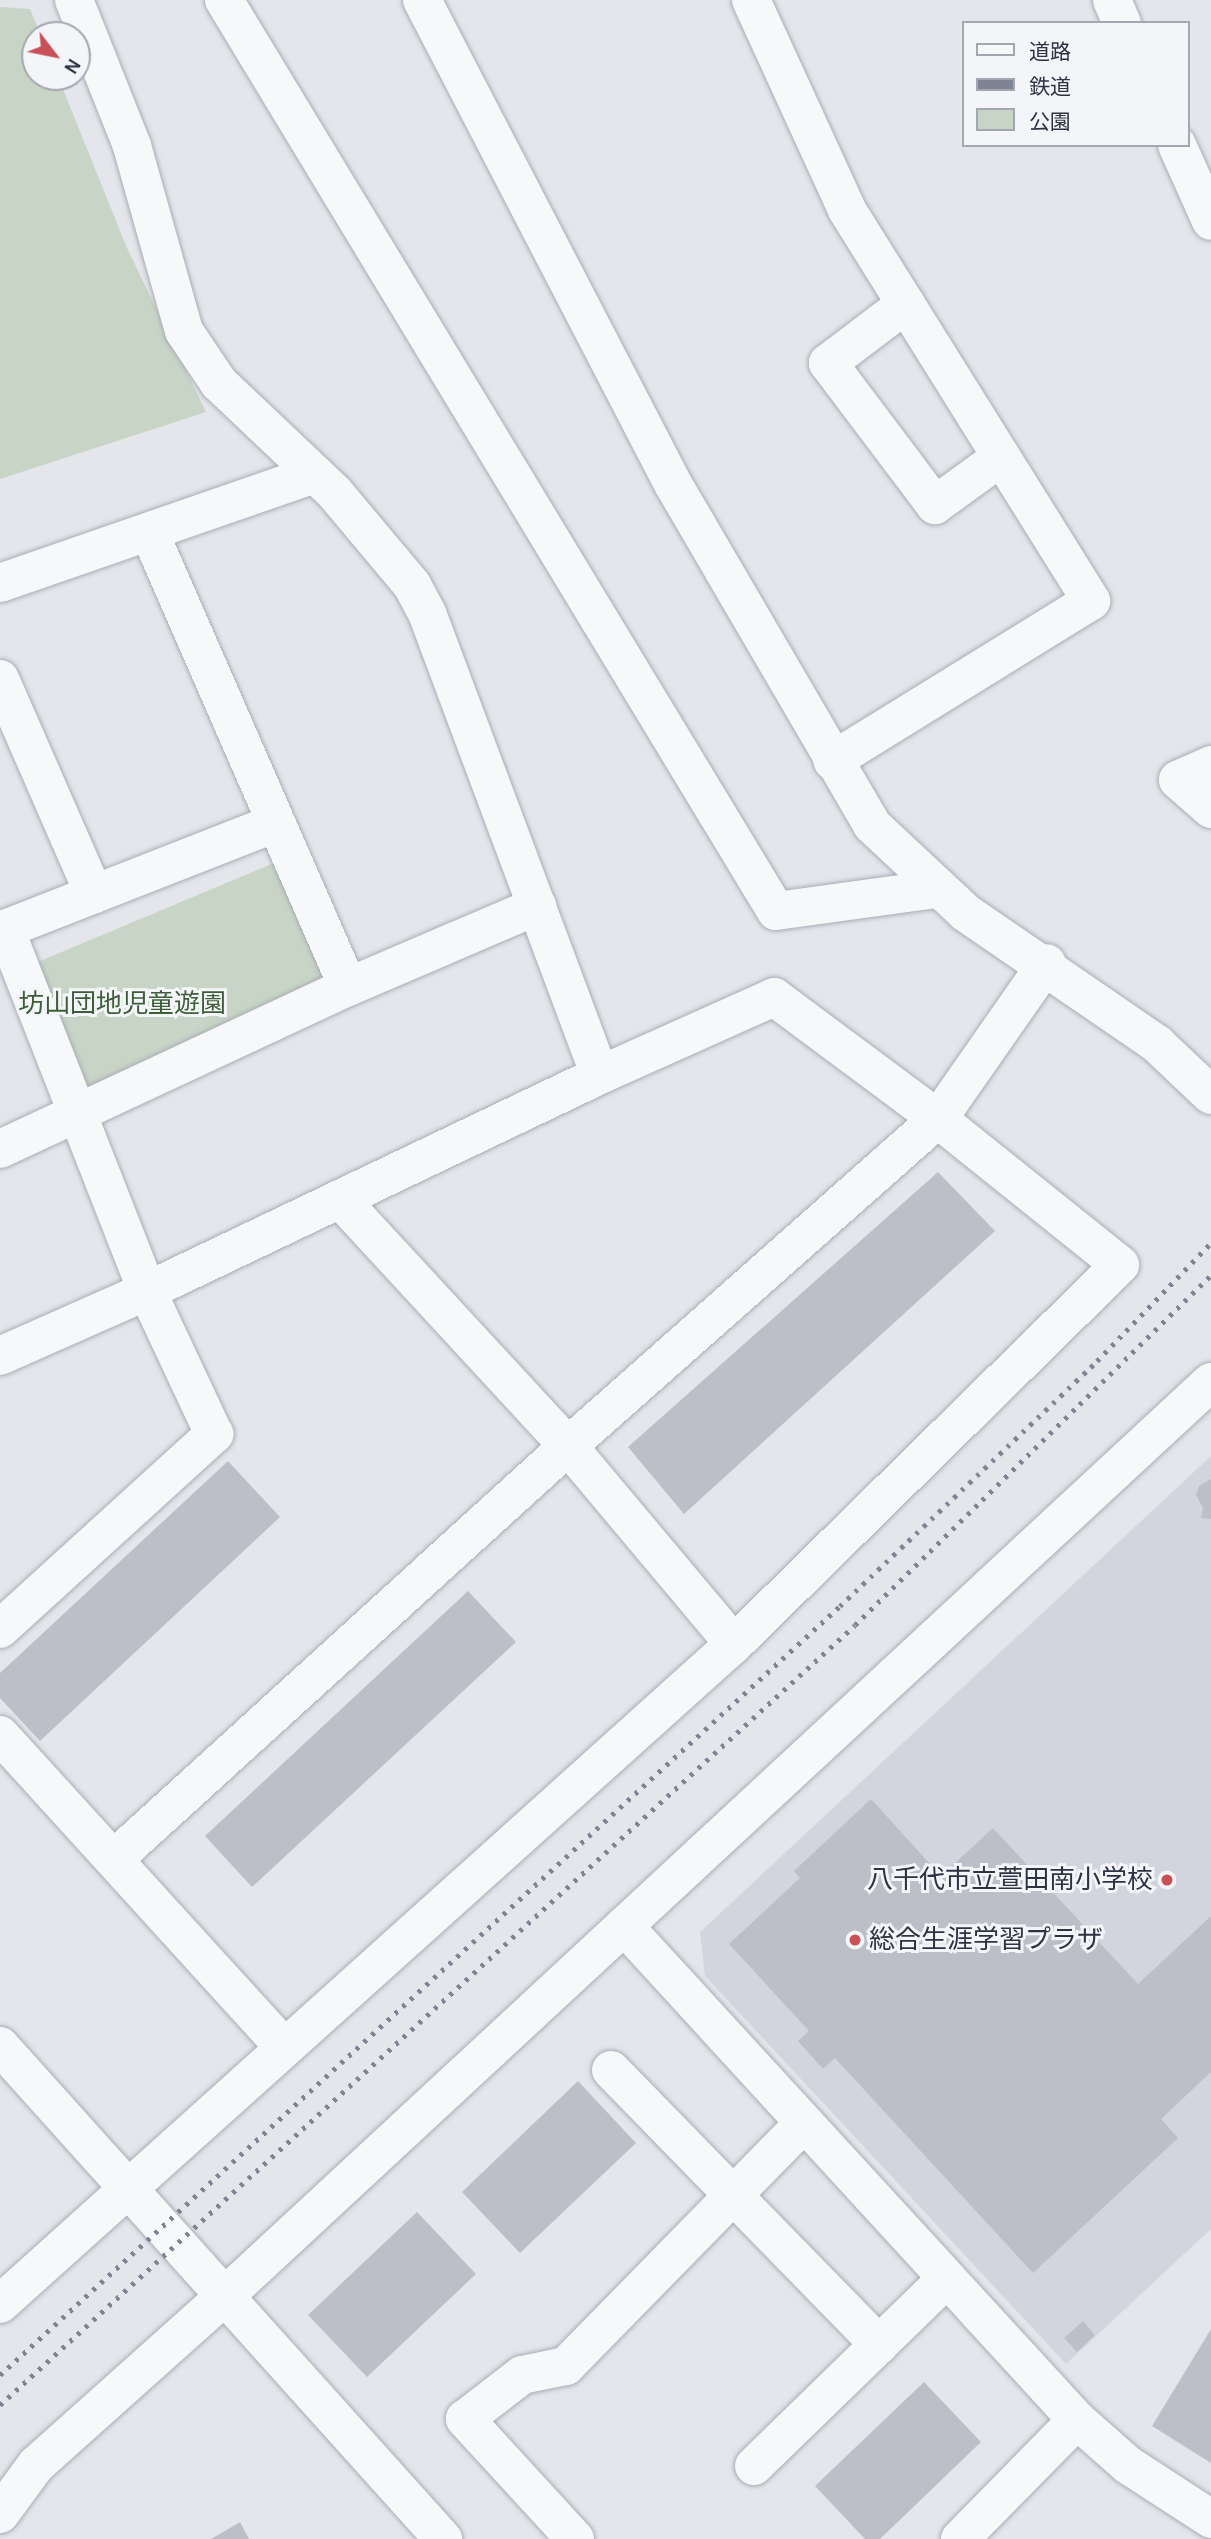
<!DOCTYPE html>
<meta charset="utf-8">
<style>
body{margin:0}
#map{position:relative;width:1211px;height:2539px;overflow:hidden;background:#e4e6eb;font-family:Karla,"Noto Sans JP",sans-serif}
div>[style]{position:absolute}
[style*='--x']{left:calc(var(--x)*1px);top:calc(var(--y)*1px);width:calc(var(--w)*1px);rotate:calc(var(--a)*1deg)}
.built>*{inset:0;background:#d2d5dd}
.green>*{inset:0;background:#c8d5c6}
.building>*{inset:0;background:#bcbfc8}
.roads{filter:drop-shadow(0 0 2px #a9adb5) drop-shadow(0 0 2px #a9adb5)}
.minor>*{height:38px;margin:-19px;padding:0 19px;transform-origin:19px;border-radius:19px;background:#f7f8fa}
.rail>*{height:5px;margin-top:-2.5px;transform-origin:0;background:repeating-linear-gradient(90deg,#7e8494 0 3.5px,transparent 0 10.5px)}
.dots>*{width:19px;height:19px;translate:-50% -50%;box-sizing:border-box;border:4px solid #f4f5f8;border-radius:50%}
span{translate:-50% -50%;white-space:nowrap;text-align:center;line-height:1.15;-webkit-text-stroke:6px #f4f5f8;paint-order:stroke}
.park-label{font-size:26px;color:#3e5e3a}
.poi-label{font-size:26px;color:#2c3343}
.right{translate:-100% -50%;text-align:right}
.left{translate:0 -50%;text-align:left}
.legend{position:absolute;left:962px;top:21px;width:228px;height:126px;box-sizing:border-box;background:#f4f5f8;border:2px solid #a4a7b0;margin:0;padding:9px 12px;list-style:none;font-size:21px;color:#2c3343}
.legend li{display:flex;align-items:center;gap:14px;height:35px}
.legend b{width:35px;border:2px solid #a4a7b0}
.north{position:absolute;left:21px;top:21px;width:70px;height:70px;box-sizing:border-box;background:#f4f5f8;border:2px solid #a4a7b0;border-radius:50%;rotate:122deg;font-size:19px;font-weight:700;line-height:28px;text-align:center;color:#2c3343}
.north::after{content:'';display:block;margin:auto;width:24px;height:32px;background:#c85158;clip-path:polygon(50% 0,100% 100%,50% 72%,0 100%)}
</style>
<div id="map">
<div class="built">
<i style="clip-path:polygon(1211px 1456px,1211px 2229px,1066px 2364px,705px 1976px,700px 1932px)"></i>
</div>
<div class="green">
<i style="clip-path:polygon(0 7px,30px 9px,41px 35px,35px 35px,35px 77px,58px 77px,127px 248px,206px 412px,0 479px)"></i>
<i style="clip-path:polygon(276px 862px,325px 967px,319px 984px,98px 1095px,76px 1089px,33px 964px)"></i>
</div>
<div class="building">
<i style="clip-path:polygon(938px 1172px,995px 1231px,684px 1514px,628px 1447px)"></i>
<i style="clip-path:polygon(228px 1461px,280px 1517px,40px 1741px,0 1698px,0 1673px)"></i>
<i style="clip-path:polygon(1211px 1479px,1211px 1519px,1201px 1518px,1203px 1508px,1196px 1495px,1199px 1486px)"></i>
<i style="clip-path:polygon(468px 1591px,516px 1642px,252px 1887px,205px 1836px)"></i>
<i style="clip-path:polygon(871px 1799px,941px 1876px,993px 1828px,1138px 1984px,1211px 1916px,1211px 2072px,1161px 2119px,1178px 2138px,1033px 2273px,835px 2058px,823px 2069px,798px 2041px,809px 2031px,729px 1944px,800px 1878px,794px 1871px)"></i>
<i style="clip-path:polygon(578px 2081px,636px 2143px,520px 2253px,462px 2192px)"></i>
<i style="clip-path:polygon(417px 2212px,476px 2274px,367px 2377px,308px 2315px)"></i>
<i style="clip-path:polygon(1083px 2321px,1095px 2335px,1077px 2352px,1064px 2338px)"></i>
<i style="clip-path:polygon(1211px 2329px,1211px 2463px,1152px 2426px)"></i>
<i style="clip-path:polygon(924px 2382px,981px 2442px,880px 2539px,865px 2539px,815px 2486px)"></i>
<i style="clip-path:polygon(240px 2522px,249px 2539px,211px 2539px)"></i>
</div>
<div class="roads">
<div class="minor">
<i style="--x:74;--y:0;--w:157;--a:68.3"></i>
<i style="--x:132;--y:146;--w:192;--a:74.3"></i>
<i style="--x:184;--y:331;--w:63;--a:56.1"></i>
<i style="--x:219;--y:383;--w:158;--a:43.5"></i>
<i style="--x:334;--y:492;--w:121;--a:50"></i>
<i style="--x:412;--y:585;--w:32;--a:62"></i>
<i style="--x:427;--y:613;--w:493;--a:69.5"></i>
<i style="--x:224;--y:0;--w:1065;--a:58.79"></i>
<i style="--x:776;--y:911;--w:162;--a:-7.8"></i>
<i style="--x:422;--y:0;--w:545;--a:62.59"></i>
<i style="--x:673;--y:484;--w:395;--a:59.7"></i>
<i style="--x:872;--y:825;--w:129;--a:43.1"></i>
<i style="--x:966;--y:913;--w:232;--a:34.4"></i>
<i style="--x:1157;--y:1044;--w:74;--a:43.4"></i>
<i style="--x:751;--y:0;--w:231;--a:65.4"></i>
<i style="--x:847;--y:210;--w:461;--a:58"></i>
<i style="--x:1091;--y:601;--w:304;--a:148.3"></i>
<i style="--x:1112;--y:0;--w:25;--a:67"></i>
<i style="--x:1177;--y:145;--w:83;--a:65.9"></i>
<i style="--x:906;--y:304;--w:98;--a:142.9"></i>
<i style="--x:828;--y:363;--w:178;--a:53"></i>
<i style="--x:935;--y:505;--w:82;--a:-36"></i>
<i style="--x:0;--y:583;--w:333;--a:-19.1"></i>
<i style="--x:0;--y:679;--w:235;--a:66.4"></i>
<i style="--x:1211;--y:765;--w:36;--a:156"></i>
<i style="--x:1178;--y:780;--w:44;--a:41.3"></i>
<i style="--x:0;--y:931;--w:296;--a:-21.4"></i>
<i style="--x:348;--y:987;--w:206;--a:-23.2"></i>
<i style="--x:0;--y:1149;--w:384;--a:-25"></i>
<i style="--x:348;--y:987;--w:494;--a:-113.6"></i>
<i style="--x:340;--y:1199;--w:336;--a:47.3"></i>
<i style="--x:568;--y:1446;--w:258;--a:50"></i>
<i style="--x:0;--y:1356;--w:161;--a:-23.9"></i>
<i style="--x:147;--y:1291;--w:502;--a:-25.49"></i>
<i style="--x:600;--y:1075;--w:191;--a:-24.1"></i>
<i style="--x:774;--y:997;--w:204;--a:36.6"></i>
<i style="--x:938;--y:1119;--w:233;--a:38.7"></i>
<i style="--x:1120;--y:1265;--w:541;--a:135.52"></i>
<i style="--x:734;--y:1644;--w:987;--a:138.04"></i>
<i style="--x:0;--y:1629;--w:290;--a:-42.3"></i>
<i style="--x:214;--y:1434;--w:158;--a:-115.1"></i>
<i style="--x:147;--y:1291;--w:389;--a:-111.4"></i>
<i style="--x:0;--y:1735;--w:420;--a:47.7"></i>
<i style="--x:114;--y:1859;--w:614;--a:-42.29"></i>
<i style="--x:568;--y:1446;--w:494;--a:-41.5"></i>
<i style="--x:938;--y:1119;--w:190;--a:-55.1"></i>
<i style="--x:624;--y:1926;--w:670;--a:47.48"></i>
<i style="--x:1077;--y:2420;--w:68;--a:41.4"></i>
<i style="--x:1128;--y:2465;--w:99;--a:33"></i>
<i style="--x:0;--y:2046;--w:663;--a:48.06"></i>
<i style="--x:611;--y:2070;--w:384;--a:45.7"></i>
<i style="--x:754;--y:2466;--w:269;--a:-44.2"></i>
<i style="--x:0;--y:2514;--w:61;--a:-53.7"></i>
<i style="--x:36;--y:2465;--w:255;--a:-41.8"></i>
<i style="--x:226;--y:2295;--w:1343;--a:-42.83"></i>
<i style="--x:575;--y:2539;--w:163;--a:-132.5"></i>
<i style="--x:465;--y:2419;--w:72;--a:-37.7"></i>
<i style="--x:522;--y:2375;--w:45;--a:-11.6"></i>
<i style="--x:566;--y:2366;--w:340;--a:-45.6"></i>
<i style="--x:960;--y:2539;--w:167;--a:-45.5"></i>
</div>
</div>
<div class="rail">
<i style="--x:0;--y:2375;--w:1139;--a:-42.47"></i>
<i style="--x:840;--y:1606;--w:355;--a:-43.6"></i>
<i style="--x:1097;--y:1361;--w:164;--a:-46"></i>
<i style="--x:0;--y:2405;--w:1157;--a:-42.37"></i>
<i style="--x:855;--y:1625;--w:499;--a:-44.5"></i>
</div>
<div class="dots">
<i style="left:1167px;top:1880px;background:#c85158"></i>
<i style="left:855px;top:1940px;background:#c85158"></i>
</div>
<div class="park-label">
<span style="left:122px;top:1004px">坊山団地児童遊園</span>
</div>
<div class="poi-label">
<span class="right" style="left:1153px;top:1880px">八千代市立萱田南小学校</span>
<span class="left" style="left:869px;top:1940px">総合生涯学習プラザ</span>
</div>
<ul class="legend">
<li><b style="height:9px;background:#f7f8fa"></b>道路</li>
<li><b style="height:9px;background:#7e8494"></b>鉄道</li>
<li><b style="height:19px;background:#c8d5c6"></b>公園</li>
</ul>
<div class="north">N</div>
</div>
